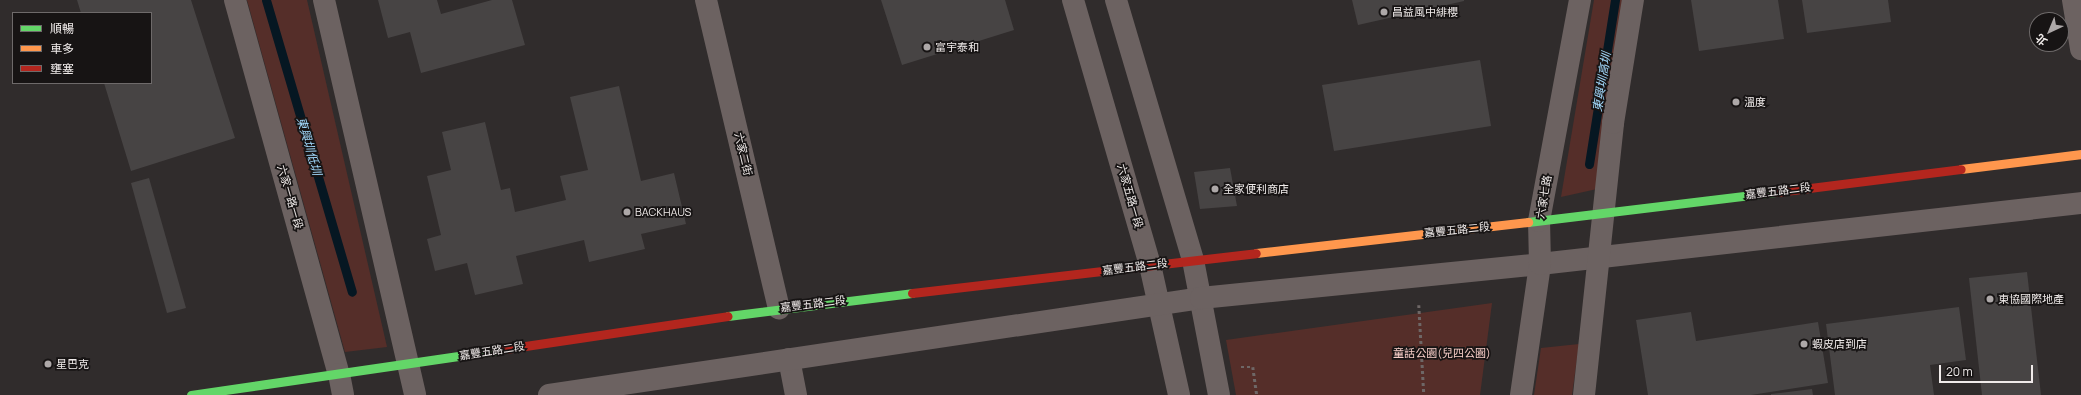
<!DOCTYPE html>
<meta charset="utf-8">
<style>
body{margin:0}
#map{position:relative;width:2081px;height:395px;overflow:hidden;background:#302c2c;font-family:Manrope,"Noto Sans TC",sans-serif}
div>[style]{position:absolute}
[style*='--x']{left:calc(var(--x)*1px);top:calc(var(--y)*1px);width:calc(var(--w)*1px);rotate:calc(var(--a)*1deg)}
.green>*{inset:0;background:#552e29}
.stream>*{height:9px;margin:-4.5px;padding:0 4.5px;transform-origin:4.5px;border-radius:4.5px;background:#061722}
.building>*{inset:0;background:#474444}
.path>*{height:2.5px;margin-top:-1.25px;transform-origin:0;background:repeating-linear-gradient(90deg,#6e6766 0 3px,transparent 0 6px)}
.street>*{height:22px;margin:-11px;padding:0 11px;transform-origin:11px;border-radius:11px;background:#6c6261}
.fast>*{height:9px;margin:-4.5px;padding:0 4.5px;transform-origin:4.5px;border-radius:4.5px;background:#63d668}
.slow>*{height:9px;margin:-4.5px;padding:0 4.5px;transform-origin:4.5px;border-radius:4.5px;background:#ff974d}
.jam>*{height:9px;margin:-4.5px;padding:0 4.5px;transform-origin:4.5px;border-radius:4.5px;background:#b3261e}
.dots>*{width:11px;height:11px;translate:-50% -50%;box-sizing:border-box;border:2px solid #171414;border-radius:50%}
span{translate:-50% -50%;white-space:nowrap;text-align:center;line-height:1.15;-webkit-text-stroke:3.5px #171414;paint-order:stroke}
.poi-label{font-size:11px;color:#f0ebea}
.left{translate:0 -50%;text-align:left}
.street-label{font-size:11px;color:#f0ebea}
.park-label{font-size:11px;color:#f9cfc9}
.water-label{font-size:12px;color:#a2d8fb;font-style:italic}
.legend{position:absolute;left:12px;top:12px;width:140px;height:72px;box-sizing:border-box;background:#171414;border:1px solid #6e6a6a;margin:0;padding:5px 7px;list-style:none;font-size:12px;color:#f0ebea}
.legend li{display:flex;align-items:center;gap:8px;height:20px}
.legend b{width:20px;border:1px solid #6e6a6a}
.north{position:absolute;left:2029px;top:12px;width:40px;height:40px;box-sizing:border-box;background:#171414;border:1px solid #6e6a6a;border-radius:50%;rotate:224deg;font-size:11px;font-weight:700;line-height:16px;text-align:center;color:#f0ebea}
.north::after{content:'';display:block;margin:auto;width:14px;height:18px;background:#ada8a8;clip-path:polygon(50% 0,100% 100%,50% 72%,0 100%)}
.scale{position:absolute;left:1939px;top:365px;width:94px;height:18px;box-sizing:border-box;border:2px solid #f0ebea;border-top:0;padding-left:5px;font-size:12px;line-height:14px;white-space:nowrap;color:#f0ebea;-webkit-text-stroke:3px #171414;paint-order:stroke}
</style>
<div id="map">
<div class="green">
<i style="clip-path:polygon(247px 0,307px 0,387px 347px,345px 352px)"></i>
<i style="clip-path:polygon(1594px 0,1627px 0,1597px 189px,1561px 197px)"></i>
<i style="clip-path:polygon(1492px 303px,1480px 395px,1236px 395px,1226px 340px)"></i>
<i style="clip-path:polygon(1579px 344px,1572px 395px,1534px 395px,1541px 348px)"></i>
</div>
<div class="stream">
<i style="--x:266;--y:0;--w:304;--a:73.6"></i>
<i style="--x:1589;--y:164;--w:166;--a:-81"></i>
</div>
<div class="building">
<i style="clip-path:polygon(77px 0,191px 0,235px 138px,131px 171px,104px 83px,151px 83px,151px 13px,81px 13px)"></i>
<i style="clip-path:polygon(378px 0,437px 0,441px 14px,492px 0,512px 0,525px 45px,421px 73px,410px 32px,388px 38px)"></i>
<i style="clip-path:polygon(881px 0,1005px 0,1014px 30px,902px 65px)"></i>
<i style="clip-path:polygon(1352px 0,1464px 0,1464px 1px,1358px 25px)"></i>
<i style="clip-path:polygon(1691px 0,1778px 0,1784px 39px,1699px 51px)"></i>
<i style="clip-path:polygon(1802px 0,1888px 0,1891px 22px,1807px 33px)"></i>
<i style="clip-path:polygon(1480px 60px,1491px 126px,1334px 151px,1322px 85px)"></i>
<i style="clip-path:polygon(619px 86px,641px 181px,674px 173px,686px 224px,641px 234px,645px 249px,589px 262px,584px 240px,516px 256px,523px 284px,475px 295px,467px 263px,435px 271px,427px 239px,441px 235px,427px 176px,451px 170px,442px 132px,485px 122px,501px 190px,510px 188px,515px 212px,566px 200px,560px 176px,588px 170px,570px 97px)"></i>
<i style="clip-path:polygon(1230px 168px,1237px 206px,1200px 209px,1194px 172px)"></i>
<i style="clip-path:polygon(149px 178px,186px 308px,167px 313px,131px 183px)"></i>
<i style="clip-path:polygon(2027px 272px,2041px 395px,1982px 395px,1969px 278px)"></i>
<i style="clip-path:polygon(1959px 307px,1966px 360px,1930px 365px,1934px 395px,1835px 395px,1826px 324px)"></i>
<i style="clip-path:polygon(1691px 312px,1696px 341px,1818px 322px,1828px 383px,1751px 395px,1648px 395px,1636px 320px)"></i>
<i style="clip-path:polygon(1812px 389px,1813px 395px,1771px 395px,1771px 394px)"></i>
</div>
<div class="path">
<i style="--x:1419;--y:305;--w:90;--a:86.8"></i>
<i style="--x:1241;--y:367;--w:12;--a:0"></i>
<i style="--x:1253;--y:367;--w:28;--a:82"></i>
</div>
<div class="street">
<i style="--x:235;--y:0;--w:388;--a:74.5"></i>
<i style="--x:339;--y:374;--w:21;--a:79"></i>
<i style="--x:324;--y:0;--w:405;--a:77"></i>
<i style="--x:706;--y:0;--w:317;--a:76.7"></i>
<i style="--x:1073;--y:0;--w:276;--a:73.8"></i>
<i style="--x:1150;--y:265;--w:133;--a:77.4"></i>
<i style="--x:1116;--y:0;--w:271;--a:73.5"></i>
<i style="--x:1193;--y:260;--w:137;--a:79.1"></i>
<i style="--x:2073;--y:0;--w:50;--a:80.7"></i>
<i style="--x:789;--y:359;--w:37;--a:79"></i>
<i style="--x:549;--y:395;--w:659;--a:-8.46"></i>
<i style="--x:1201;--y:298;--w:341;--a:-5.7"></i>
<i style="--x:1540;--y:264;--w:544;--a:-6.43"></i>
<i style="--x:1521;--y:395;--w:132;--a:-81.7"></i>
<i style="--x:1540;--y:264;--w:43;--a:-91.3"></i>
<i style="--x:1539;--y:221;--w:225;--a:-79.5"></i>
<i style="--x:1584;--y:395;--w:274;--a:-83.9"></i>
<i style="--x:1613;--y:123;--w:125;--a:-80.8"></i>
</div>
<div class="fast">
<i style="--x:1528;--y:222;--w:251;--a:-6.9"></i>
<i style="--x:728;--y:316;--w:185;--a:-7.1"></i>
<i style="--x:191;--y:395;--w:310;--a:-8.3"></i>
</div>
<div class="slow">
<i style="--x:1961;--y:169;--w:121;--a:-7.1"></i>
<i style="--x:1256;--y:253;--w:274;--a:-6.5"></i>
</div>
<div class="jam">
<i style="--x:1777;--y:192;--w:185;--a:-7.1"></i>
<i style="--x:912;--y:293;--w:346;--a:-6.6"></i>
<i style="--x:498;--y:350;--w:232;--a:-8.4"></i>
</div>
<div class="dots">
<i style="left:1384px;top:12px;background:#ada8a8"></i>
<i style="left:927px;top:47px;background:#ada8a8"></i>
<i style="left:1736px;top:102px;background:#ada8a8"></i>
<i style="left:1215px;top:189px;background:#ada8a8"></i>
<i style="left:627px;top:212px;background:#ada8a8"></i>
<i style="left:1990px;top:299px;background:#ada8a8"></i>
<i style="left:1804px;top:344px;background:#ada8a8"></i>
<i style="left:48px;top:364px;background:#ada8a8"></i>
</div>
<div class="poi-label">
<span class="left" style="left:1392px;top:12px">昌益風中緋櫻</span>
<span class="left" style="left:935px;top:47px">富宇泰和</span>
<span class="left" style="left:1744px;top:102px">溫度</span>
<span class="left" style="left:1223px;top:189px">全家便利商店</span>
<span class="left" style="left:635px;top:212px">BACKHAUS</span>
<span class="left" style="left:1998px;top:299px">東協國際地產</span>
<span class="left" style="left:1812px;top:344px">蝦皮店到店</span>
<span class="left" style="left:56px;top:364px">星巴克</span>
</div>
<div class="street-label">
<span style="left:743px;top:154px;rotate:77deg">六家二街</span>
<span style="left:1778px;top:191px;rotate:-7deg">嘉豐五路二段</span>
<span style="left:1130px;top:196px;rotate:74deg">六家五路一段</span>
<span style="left:290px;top:197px;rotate:74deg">六家一路一段</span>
<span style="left:1544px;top:197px;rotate:-80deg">六家七路</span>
<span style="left:1457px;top:230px;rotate:-6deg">嘉豐五路二段</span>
<span style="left:1135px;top:267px;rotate:-7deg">嘉豐五路二段</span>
<span style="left:813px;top:304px;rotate:-7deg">嘉豐五路二段</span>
<span style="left:492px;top:351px;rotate:-9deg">嘉豐五路二段</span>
</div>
<div class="park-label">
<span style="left:1442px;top:353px">童話公園(兒四公園)</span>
</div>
<div class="water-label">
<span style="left:1602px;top:82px;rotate:-81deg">東興圳高圳</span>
<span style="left:309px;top:146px;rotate:74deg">東興圳低圳</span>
</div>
<ul class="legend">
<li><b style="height:5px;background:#63d668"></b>順暢</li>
<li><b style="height:5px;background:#ff974d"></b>車多</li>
<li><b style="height:5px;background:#b3261e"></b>壅塞</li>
</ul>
<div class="north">北</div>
<div class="scale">20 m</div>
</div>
